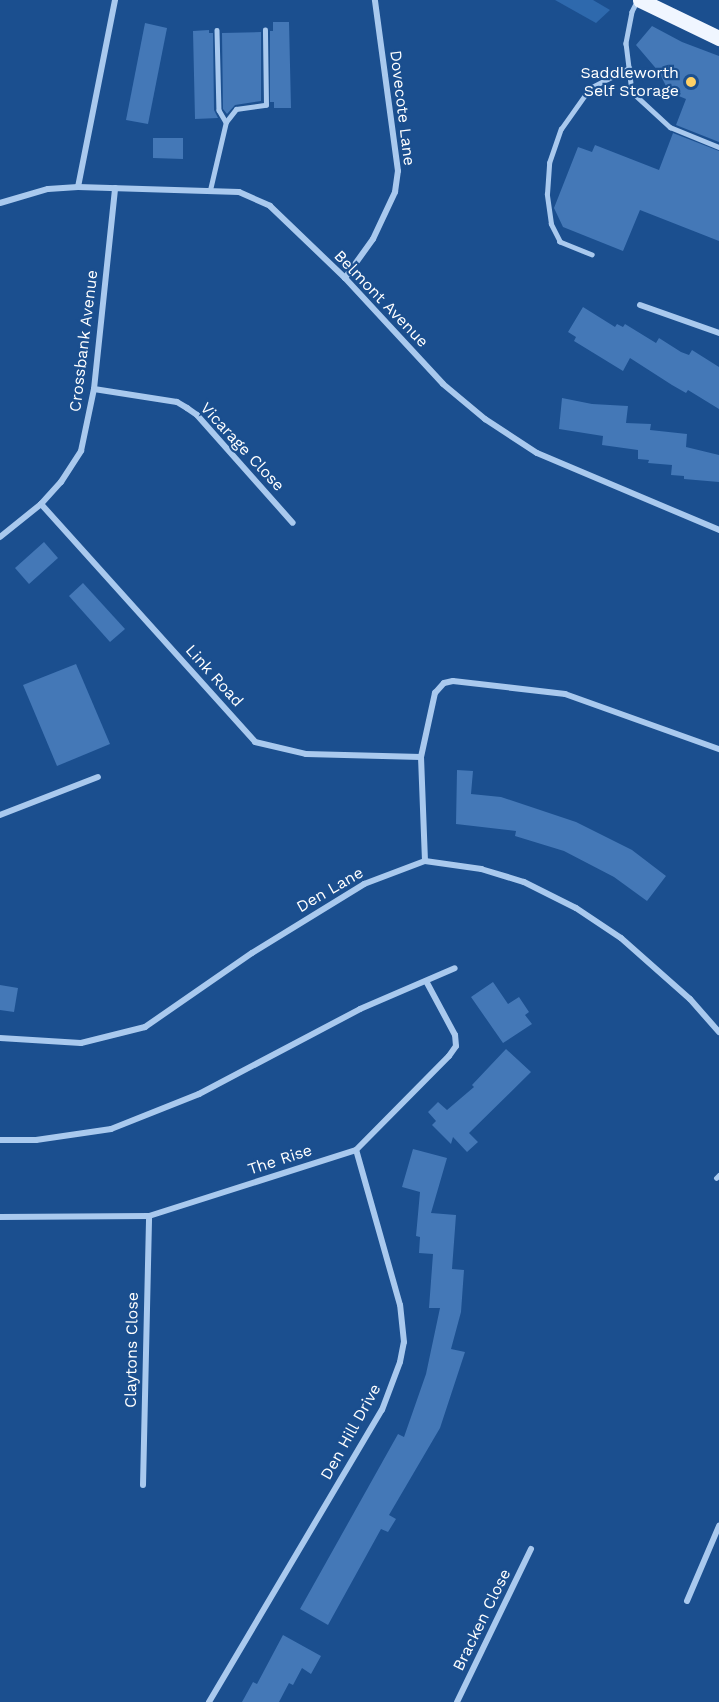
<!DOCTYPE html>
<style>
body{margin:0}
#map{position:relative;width:719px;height:1702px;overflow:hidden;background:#1b4f8f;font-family:"Work Sans",sans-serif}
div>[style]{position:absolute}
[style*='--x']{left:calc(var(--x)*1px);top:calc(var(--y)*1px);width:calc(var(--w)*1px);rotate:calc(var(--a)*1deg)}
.green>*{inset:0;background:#2e69ad}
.building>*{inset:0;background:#4478b7}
.service>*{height:4.5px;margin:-2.25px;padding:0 2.25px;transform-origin:2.25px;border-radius:2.25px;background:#a9c9ee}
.minor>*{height:6px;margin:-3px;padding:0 3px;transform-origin:3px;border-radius:3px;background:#a9c9ee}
.primary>*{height:15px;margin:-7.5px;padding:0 7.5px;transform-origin:7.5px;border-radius:7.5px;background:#f0f6ff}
.dots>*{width:16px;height:16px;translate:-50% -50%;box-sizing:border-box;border:3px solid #1b4f8f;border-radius:50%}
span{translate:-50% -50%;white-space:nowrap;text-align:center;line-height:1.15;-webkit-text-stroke:4.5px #1b4f8f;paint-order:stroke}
.poi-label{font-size:16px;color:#fff}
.right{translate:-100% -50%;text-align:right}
.street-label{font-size:16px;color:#fff}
</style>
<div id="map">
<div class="green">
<i style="clip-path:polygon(555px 0,593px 0,610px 10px,596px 23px)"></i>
</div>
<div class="building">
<i style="clip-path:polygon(273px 22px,289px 22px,291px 108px,274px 108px,274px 102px,270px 102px,270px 31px,273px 31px)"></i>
<i style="clip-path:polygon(145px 23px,167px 28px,148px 124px,126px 120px)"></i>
<i style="clip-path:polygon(652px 26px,682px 42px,719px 56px,719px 142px,676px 125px,686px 99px,669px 92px,659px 72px,636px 45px)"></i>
<i style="clip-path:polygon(209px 30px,209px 33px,213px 33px,214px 110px,218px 118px,195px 119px,193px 31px)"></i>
<i style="clip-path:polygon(261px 32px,261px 101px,235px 105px,227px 114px,223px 109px,222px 33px)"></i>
<i style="clip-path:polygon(673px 133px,719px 151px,719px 241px,640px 210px,623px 251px,563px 227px,554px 208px,578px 147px,592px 152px,595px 145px,659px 170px)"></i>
<i style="clip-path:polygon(153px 138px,183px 138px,183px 159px,153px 158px)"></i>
<i style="clip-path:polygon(583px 307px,615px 327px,617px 324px,623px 327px,625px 324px,656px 343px,659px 338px,681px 352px,689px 355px,692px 350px,719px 367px,719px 409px,688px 390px,686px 393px,672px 385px,630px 358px,623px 371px,574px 341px,576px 337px,568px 332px)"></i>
<i style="clip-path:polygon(562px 398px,592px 404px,628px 406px,626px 423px,651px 424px,650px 430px,687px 434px,686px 447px,719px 455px,719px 482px,684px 479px,684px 476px,671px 475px,672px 465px,648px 463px,649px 460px,638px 459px,638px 450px,602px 445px,603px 436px,559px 429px)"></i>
<i style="clip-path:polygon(44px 542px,58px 558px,29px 584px,15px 568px)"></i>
<i style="clip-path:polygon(83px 583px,125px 629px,110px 642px,69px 596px)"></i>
<i style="clip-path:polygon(76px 664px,110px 744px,57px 766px,23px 685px)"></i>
<i style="clip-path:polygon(457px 770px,473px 771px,471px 794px,501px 797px,576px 822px,632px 850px,666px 876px,647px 901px,614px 877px,564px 851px,515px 836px,516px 831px,456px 824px)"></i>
<i style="clip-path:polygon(493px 982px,508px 1004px,519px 997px,529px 1012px,525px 1015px,532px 1024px,503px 1043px,471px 997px)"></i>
<i style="clip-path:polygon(0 985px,18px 988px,14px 1012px,0 1010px)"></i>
<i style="clip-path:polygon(506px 1049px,531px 1072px,469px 1133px,478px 1142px,467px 1152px,453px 1137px,451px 1144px,432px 1125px,436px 1121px,428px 1112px,438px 1102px,447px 1110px,474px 1087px,472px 1085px)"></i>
<i style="clip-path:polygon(413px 1149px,447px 1158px,431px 1213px,456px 1215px,452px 1269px,464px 1270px,461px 1312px,451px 1349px,465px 1352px,440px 1428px,389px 1515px,396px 1519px,388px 1532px,381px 1529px,328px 1625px,300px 1609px,398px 1434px,404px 1437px,426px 1374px,440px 1308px,429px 1308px,433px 1254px,419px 1253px,420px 1237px,416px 1236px,420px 1192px,402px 1187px)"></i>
<i style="clip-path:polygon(283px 1635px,321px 1656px,311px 1674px,302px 1668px,293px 1685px,289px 1683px,279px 1702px,242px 1702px,253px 1682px,257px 1684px)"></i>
</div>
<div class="service">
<i style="--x:638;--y:0;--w:13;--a:117"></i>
<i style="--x:632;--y:12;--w:32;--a:101"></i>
<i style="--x:626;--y:43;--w:49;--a:83"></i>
<i style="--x:632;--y:92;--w:52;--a:42.6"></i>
<i style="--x:670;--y:127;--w:53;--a:22.2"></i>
<i style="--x:217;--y:30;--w:80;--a:88.6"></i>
<i style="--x:219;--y:110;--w:14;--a:60"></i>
<i style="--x:210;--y:190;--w:70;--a:-76.8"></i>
<i style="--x:226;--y:122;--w:16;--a:-52"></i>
<i style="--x:236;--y:109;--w:30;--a:-8"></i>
<i style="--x:266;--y:105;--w:75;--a:-90.8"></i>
<i style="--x:592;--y:255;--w:35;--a:-158"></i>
<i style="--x:560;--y:242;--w:20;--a:-117"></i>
<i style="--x:551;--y:224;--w:30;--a:-98"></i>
<i style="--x:547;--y:194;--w:31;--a:-86"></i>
<i style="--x:549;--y:163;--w:36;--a:-71"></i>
<i style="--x:561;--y:129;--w:50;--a:-54.7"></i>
<i style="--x:590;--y:88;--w:44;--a:-27.1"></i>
<i style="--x:716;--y:1178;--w:4;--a:-45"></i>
</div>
<div class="minor">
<i style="--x:78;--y:187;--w:191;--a:-78.8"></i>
<i style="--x:0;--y:203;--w:50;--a:-16.3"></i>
<i style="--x:48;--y:189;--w:30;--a:-4"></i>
<i style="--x:78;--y:187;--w:161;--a:1.8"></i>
<i style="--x:239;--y:192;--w:34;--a:24"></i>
<i style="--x:270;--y:206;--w:104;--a:43.8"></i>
<i style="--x:345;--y:278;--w:144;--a:47.2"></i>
<i style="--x:443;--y:384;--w:55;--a:39.8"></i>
<i style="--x:485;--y:419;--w:62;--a:33.2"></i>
<i style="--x:537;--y:453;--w:198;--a:22.9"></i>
<i style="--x:345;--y:278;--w:48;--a:-54.3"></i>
<i style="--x:373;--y:239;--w:52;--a:-64.9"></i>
<i style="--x:395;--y:192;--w:21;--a:-82"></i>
<i style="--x:398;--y:171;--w:173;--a:-97.7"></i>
<i style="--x:640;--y:305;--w:84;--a:19.5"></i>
<i style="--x:94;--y:389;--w:84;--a:8.9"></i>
<i style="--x:177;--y:402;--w:12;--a:31"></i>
<i style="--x:187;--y:408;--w:12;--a:35"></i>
<i style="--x:197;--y:415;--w:144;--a:48.4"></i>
<i style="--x:41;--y:504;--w:320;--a:48"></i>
<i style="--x:255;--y:742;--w:52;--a:13.2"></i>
<i style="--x:306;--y:754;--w:115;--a:1.5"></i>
<i style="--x:0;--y:537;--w:53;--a:-38.8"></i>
<i style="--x:41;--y:504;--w:30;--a:-48"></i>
<i style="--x:61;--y:482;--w:37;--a:-57"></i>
<i style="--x:81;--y:451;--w:63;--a:-78.2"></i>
<i style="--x:94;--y:389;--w:202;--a:-84"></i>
<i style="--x:0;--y:815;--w:105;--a:-21.2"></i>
<i style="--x:425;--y:861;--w:104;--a:-92.2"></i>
<i style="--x:421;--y:757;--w:66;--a:-77.7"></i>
<i style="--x:435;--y:693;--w:13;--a:-48"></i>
<i style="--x:444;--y:683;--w:9;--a:-13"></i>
<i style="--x:453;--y:681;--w:113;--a:6.6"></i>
<i style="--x:565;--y:694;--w:164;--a:19.7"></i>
<i style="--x:0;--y:1038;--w:81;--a:3.5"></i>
<i style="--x:81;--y:1043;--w:66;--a:-14"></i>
<i style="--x:145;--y:1027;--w:130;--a:-34.7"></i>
<i style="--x:252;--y:953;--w:132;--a:-31.6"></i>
<i style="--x:364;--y:884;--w:65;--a:-20.7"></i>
<i style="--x:425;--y:861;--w:57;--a:8.1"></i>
<i style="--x:481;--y:869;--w:45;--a:16.8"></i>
<i style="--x:524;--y:882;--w:58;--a:26.6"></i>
<i style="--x:576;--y:908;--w:54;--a:33.7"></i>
<i style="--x:621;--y:938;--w:92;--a:41.5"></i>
<i style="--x:690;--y:999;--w:44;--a:48.7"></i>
<i style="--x:0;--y:1140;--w:36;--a:0"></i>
<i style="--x:36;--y:1140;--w:76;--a:-8.3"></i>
<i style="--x:111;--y:1129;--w:95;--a:-21.7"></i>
<i style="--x:199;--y:1094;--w:182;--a:-27.8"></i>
<i style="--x:360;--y:1009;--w:103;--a:-23.3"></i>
<i style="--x:0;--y:1217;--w:149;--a:-0.4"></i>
<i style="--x:149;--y:1216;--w:217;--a:-17.7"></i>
<i style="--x:356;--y:1150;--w:132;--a:-45.3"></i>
<i style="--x:449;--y:1056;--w:12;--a:-55"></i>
<i style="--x:456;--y:1046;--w:11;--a:-95"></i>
<i style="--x:455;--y:1035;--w:61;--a:-118.2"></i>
<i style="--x:143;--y:1485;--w:269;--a:-88.7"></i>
<i style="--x:687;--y:1601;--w:82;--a:-66.9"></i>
<i style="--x:209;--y:1702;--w:339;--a:-59.4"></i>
<i style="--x:382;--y:1410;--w:51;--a:-69.4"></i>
<i style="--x:400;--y:1362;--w:20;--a:-79"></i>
<i style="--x:404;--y:1342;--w:37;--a:-96"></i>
<i style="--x:400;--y:1305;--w:161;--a:-105.8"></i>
<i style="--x:457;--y:1702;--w:170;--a:-64.2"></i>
</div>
<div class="primary">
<i style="--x:640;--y:0;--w:88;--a:25.7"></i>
</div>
<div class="dots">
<i style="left:691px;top:82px;background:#ffd166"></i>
</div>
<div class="poi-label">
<span class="right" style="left:679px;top:82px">Saddleworth<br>Self Storage</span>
</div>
<div class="street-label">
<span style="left:402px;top:108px;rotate:83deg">Dovecote Lane</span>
<span style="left:381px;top:299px;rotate:46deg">Belmont Avenue</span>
<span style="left:84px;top:341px;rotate:-83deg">Crossbank Avenue</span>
<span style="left:242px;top:447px;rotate:47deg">Vicarage Close</span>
<span style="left:214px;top:676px;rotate:48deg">Link Road</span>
<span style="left:330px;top:890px;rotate:-30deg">Den Lane</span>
<span style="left:280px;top:1160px;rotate:-18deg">The Rise</span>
<span style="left:132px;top:1350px;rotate:-89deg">Claytons Close</span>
<span style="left:351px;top:1432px;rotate:-61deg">Den Hill Drive</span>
<span style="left:482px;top:1620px;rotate:-64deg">Bracken Close</span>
</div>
</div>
